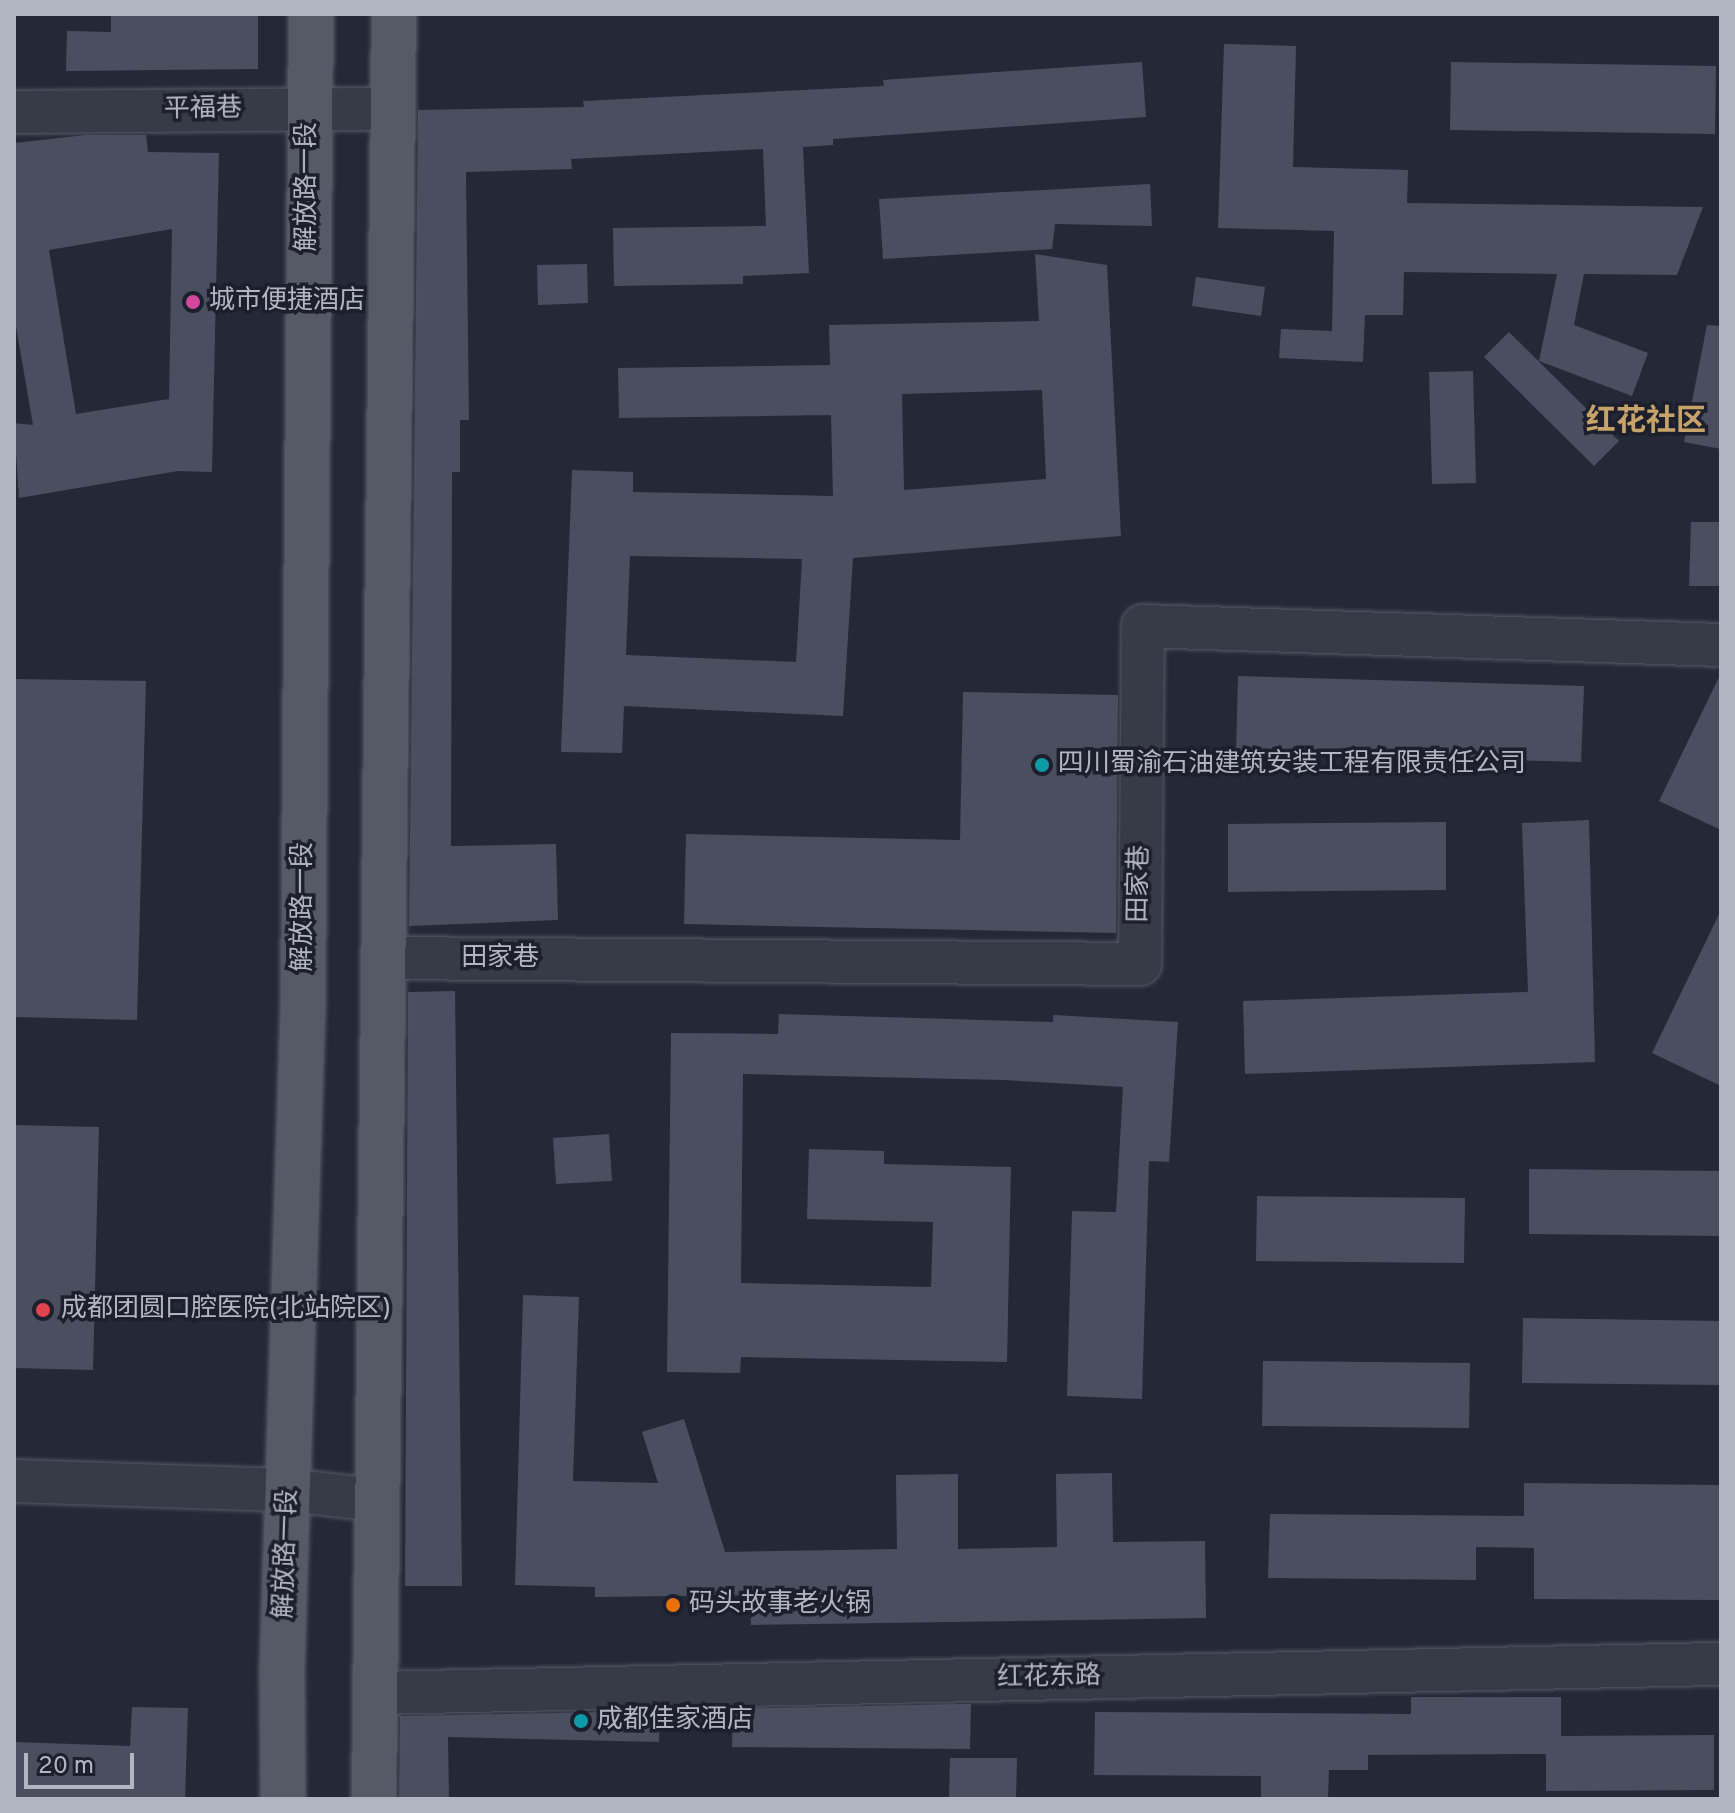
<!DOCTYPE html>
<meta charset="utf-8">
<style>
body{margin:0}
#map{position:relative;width:1735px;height:1813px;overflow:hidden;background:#242937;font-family:Overpass,"Noto Sans SC",sans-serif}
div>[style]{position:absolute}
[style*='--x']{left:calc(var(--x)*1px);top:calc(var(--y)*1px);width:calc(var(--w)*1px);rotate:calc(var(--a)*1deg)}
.building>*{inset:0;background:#4a4f5f}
.roads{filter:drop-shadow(0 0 2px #555965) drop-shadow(0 0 2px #555965)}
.street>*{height:42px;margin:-21px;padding:0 21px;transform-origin:21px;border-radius:21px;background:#373b47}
.primary>*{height:44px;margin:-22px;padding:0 22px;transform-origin:22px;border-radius:22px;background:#565a67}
.dots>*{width:22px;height:22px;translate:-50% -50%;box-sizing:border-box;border:4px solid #1d202c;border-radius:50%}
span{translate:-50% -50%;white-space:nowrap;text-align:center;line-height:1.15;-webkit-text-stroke:7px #1d202c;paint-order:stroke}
.street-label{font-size:26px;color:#b2b6c3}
.poi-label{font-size:26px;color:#b2b6c3}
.left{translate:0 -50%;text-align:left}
.quarter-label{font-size:30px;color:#c6a36b;font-weight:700}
.frame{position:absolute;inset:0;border:16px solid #b2b6c3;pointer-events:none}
.scale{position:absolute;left:24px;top:1753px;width:110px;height:36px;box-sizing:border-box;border:4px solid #b2b6c3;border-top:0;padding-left:10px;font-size:24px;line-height:28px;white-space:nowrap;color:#b2b6c3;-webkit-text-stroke:6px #1d202c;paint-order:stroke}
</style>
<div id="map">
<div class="building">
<i style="clip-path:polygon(111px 14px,258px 14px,258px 69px,66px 71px,67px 31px,111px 32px)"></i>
<i style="clip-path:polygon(1224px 44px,1296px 46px,1293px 167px,1408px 170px,1407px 203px,1703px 207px,1677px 275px,1584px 274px,1574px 325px,1648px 353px,1632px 396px,1539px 361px,1557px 274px,1404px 272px,1403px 315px,1365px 315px,1363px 362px,1279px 358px,1281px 329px,1332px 331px,1334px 231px,1218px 228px)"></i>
<i style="clip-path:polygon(1142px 62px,1146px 117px,833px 139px,833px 145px,803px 147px,809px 273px,743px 276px,743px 284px,614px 286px,613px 228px,766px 226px,763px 149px,571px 159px,572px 169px,466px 172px,469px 420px,460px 420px,460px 472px,452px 472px,451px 846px,556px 844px,558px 920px,409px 926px,418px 110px,584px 107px,583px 101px,884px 86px,883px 80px)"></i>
<i style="clip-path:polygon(1451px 62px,1716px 66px,1715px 134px,1450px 130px)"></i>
<i style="clip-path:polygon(evenodd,86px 135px,146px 135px,148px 152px,219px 153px,212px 472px,178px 471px,19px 498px,14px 423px,33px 425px,14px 315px,14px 143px,86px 135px,172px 229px,169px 399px,76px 414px,49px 250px,172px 229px)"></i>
<i style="clip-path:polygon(1150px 184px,1152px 226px,1055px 224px,1052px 249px,883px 259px,879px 199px)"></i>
<i style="clip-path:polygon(evenodd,1035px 254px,1107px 265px,1121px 536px,853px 558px,843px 716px,624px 706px,622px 753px,561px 752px,572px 470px,633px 472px,633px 492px,833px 496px,831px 415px,619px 418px,618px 368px,830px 365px,829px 325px,1039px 321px,1035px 254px,1042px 390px,1046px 479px,904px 490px,902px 394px,1042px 390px,1035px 254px,630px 556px,802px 559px,796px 662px,626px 655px,630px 556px)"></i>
<i style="clip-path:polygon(587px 264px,588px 303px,538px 305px,537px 265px)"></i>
<i style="clip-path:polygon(1196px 277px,1265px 287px,1261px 316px,1192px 306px)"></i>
<i style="clip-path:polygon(1707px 325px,1721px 326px,1721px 449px,1684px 442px)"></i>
<i style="clip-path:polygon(1509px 332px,1619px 441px,1594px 466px,1484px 357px)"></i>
<i style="clip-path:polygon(1473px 371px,1476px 483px,1432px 484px,1429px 372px)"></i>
<i style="clip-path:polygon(1691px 522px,1721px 522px,1721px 586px,1689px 586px)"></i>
<i style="clip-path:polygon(1721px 673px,1721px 830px,1659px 801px)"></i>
<i style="clip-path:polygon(1238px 676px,1584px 686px,1581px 762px,1236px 753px)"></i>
<i style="clip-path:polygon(14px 679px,146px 681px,137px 1020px,14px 1017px)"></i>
<i style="clip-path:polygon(963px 692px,1118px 695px,1116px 933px,684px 924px,686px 834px,960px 840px)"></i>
<i style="clip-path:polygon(1589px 820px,1595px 1062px,1245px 1074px,1243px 1001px,1528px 992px,1522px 823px)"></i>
<i style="clip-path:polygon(1446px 822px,1446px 890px,1228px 892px,1228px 824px)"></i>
<i style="clip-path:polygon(1721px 910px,1721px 1086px,1652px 1053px)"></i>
<i style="clip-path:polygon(455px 991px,462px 1586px,405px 1586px,408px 992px)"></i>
<i style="clip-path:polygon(779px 1014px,1053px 1022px,1053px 1015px,1178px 1022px,1169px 1162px,1149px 1161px,1142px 1399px,1067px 1396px,1072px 1211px,1116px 1212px,1123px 1087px,1004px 1080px,743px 1074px,741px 1283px,931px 1287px,933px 1222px,807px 1219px,809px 1149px,884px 1151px,884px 1164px,1011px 1167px,1007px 1362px,741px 1357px,740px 1373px,667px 1372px,671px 1033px,778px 1034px)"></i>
<i style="clip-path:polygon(14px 1125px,99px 1127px,93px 1370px,14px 1368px)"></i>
<i style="clip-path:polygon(609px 1134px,612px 1181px,556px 1184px,553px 1138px)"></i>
<i style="clip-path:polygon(1529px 1169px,1721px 1171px,1721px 1236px,1529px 1234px)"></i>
<i style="clip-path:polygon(1257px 1196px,1465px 1198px,1464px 1263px,1256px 1261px)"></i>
<i style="clip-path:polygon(523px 1295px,579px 1297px,573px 1481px,658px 1483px,642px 1432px,684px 1419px,725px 1552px,897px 1549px,896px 1475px,958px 1474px,958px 1549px,1057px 1547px,1056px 1474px,1112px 1473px,1113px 1542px,1205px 1541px,1206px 1618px,751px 1625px,750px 1595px,595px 1597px,595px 1587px,515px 1585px)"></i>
<i style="clip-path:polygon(1523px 1318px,1721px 1321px,1721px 1385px,1522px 1383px)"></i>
<i style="clip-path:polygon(1263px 1361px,1470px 1363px,1469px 1428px,1262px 1426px)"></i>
<i style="clip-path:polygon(1524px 1483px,1721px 1485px,1721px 1600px,1534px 1599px,1534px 1548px,1476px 1547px,1476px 1580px,1268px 1578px,1270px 1514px,1524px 1516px)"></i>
<i style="clip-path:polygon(1411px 1697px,1561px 1697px,1561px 1736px,1714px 1735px,1714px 1790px,1546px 1791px,1546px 1754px,1368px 1755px,1368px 1770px,1329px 1770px,1328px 1799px,1261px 1799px,1261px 1776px,1094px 1775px,1095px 1712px,1411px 1714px)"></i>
<i style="clip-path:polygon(964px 1704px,971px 1704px,970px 1749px,732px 1747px,733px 1709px)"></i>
<i style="clip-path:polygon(132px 1707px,188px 1708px,185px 1799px,14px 1799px,14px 1742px,130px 1746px)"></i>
<i style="clip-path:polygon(660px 1711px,659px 1742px,448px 1737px,449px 1799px,399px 1799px,400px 1716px)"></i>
<i style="clip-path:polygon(950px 1758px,1017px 1758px,1016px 1799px,949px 1799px)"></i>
</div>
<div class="roads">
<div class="street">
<i style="--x:14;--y:112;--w:379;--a:-0.5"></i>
<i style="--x:384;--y:958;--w:756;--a:0.45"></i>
<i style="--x:1140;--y:964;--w:338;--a:-89.5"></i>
<i style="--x:1143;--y:626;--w:578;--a:1.88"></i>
<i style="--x:14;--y:1481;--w:276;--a:1.9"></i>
<i style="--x:290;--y:1490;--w:86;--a:6.7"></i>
<i style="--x:376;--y:1693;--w:1345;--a:-1.24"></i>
</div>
<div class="primary">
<i style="--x:283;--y:1799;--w:128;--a:-90.4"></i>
<i style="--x:282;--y:1671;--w:668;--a:-88.2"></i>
<i style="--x:303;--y:1003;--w:989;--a:-89.54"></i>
<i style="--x:374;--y:1799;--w:1785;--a:-89.36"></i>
</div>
</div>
<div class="dots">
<i style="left:193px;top:302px;background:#d1479c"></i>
<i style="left:1042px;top:765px;background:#0f9aa8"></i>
<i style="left:43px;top:1310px;background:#e0444e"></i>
<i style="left:673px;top:1605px;background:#e8710a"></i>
<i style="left:581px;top:1721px;background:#0f9aa8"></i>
</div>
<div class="street-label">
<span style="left:203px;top:110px;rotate:-1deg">平福巷</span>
<span style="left:308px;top:187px;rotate:-90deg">解放路一段</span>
<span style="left:1140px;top:884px;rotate:-89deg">田家巷</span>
<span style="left:304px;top:907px;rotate:-90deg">解放路一段</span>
<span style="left:500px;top:959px">田家巷</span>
<span style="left:287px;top:1554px;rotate:-88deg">解放路一段</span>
<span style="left:1049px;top:1678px;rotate:-1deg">红花东路</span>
</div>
<div class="poi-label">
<span class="left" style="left:209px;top:302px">城市便捷酒店</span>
<span class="left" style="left:1058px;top:765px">四川蜀渝石油建筑安装工程有限责任公司</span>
<span class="left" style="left:61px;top:1310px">成都团圆口腔医院(北站院区)</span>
<span class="left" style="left:689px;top:1605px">码头故事老火锅</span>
<span class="left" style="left:597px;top:1721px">成都佳家酒店</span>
</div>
<div class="quarter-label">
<span style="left:1646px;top:423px">红花社区</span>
</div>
<div class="frame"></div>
<div class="scale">20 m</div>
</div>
